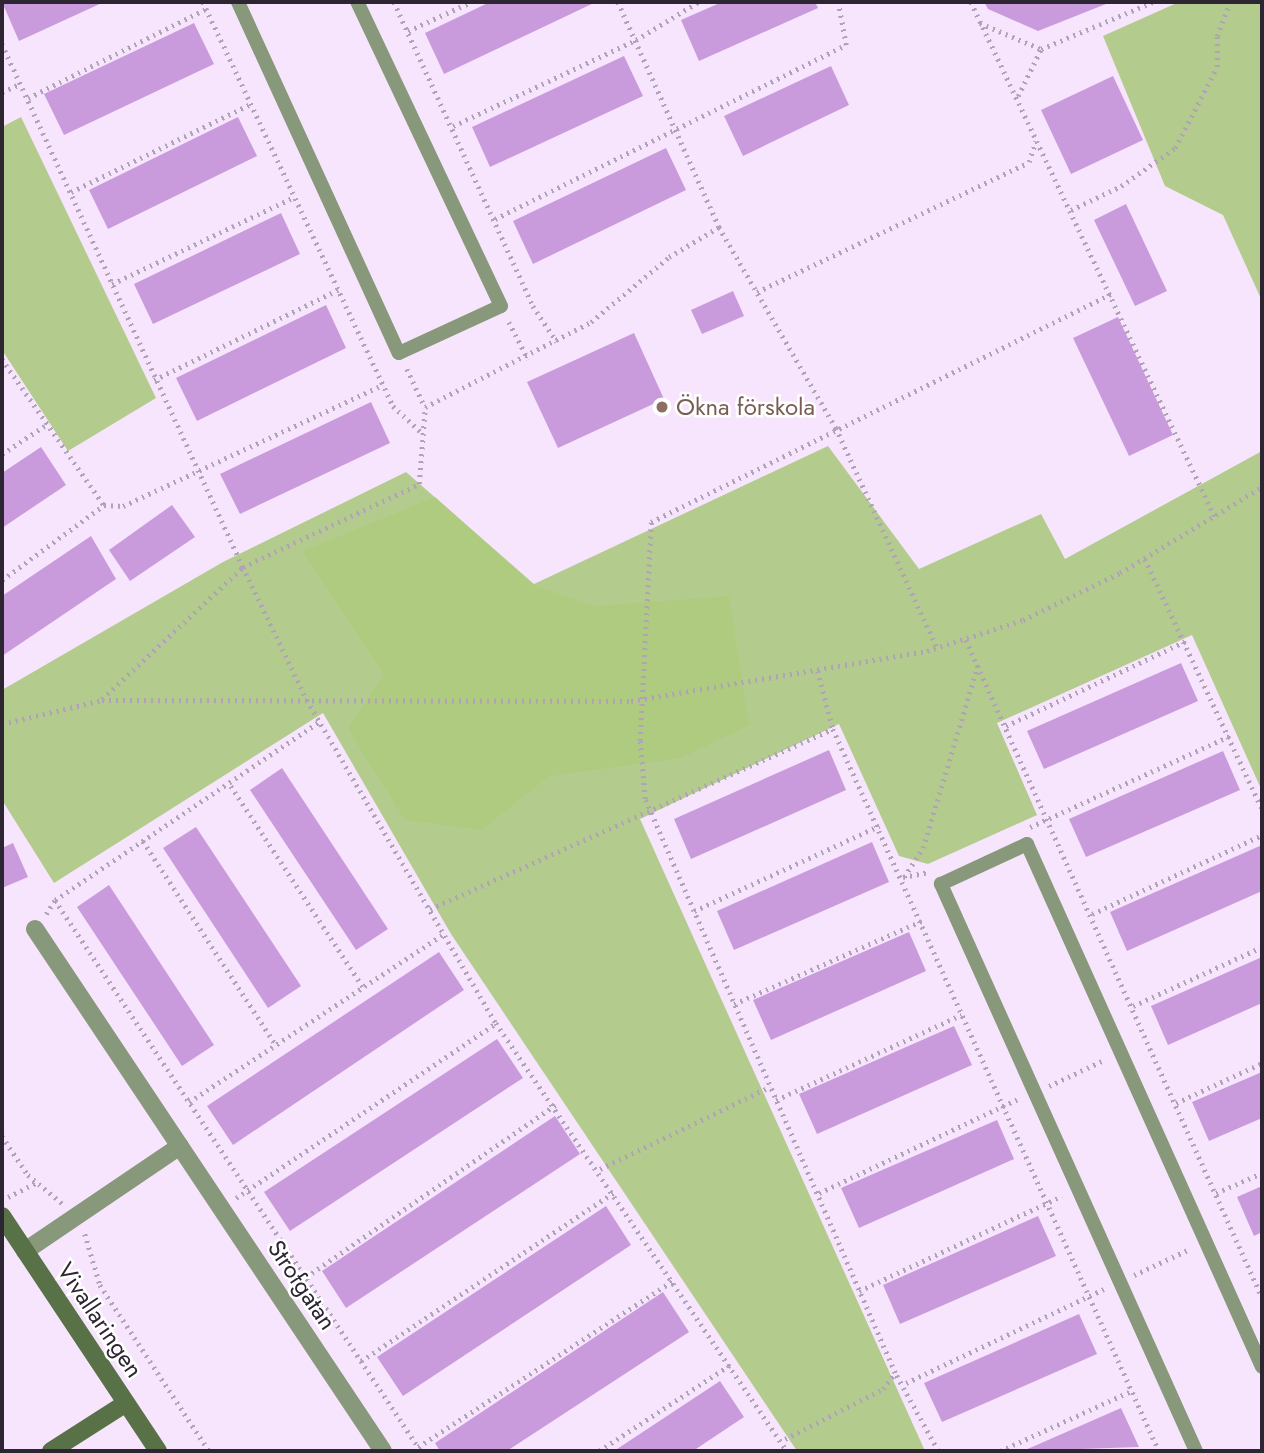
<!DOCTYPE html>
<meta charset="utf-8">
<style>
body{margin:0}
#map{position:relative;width:1264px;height:1453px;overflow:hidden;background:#f7e5fe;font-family:Jost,sans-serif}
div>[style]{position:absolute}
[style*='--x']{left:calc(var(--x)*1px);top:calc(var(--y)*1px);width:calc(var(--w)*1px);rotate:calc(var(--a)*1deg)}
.green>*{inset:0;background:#b3cc8d}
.forest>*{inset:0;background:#aecb7f}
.building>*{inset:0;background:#ca9bdc}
.path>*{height:4.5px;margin-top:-2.25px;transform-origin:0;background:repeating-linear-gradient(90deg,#b1a3b7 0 2px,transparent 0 7px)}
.lane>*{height:14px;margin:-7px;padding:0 7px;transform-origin:7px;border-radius:7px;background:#88997b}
.street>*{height:18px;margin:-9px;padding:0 9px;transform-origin:9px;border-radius:9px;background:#88997b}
.secondary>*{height:18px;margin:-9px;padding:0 9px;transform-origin:9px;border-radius:9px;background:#587146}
.dots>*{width:19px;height:19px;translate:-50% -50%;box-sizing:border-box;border:4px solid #fff;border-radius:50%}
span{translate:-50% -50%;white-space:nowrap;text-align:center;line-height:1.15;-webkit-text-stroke:5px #fff;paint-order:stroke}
.education-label{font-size:24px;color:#785e54}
.left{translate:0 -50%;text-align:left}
.street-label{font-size:24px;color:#2d2531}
.frame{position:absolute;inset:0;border:4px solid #2d2531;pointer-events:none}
</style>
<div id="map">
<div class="green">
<i style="clip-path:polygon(1179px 2px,1262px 2px,1262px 301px,1223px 215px,1165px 186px,1103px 36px)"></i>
<i style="clip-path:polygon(21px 117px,156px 398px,68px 451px,2px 350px,2px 127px)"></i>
<i style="clip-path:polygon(828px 446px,919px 569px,1041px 514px,1065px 559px,1262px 451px,1262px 791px,1192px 635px,997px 723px,1037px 815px,928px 864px,899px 856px,839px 724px,640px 819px,925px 1451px,797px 1451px,451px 934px,323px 713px,54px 883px,2px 800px,2px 690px,223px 562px,406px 472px,534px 584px)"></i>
</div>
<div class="forest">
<i style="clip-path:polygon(435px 497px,533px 585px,596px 606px,729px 596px,749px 725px,681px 758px,550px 776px,481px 830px,405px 820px,348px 729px,384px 675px,303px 551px)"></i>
</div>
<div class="building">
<i style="clip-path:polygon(2px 2px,104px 2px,19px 41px)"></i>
<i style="clip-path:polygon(490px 2px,596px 2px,444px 74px,425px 33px)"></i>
<i style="clip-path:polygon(722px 2px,815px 2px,818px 8px,699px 61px,681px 20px)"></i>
<i style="clip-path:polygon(984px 2px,1111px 2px,1038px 31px,988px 9px)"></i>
<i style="clip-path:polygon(194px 23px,214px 64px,64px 135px,44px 94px)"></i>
<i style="clip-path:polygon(624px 56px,643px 96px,490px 167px,472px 127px)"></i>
<i style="clip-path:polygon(831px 66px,849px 105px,743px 156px,724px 116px)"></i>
<i style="clip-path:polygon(1113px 76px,1143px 140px,1071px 174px,1041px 110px)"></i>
<i style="clip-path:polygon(238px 117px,257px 156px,108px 229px,89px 190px)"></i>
<i style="clip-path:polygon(666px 148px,686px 190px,533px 264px,513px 221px)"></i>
<i style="clip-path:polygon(1126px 204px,1167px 291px,1135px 306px,1094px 220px)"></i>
<i style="clip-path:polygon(281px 213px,300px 254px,153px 324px,134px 284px)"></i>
<i style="clip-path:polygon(733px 291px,744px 316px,702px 334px,691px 310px)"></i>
<i style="clip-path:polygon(326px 305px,346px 348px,197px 421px,176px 378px)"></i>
<i style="clip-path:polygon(1118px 317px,1173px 435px,1129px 456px,1073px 338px)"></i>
<i style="clip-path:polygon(634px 333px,664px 399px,558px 448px,527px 382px)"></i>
<i style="clip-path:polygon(371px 402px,390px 443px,240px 514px,220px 474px)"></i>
<i style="clip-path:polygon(41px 447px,66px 485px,2px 528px,2px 473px)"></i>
<i style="clip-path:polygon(172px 505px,195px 537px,130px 581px,109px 550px)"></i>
<i style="clip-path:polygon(91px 536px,116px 579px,2px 656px,2px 596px)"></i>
<i style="clip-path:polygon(1181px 663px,1198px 701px,1044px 769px,1027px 731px)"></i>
<i style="clip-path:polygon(829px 750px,846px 790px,691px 859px,674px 819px)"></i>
<i style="clip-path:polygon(1223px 751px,1240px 790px,1086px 857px,1069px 819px)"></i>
<i style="clip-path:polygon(282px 768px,388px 929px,356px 950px,250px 790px)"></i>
<i style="clip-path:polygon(196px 827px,301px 986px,268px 1008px,163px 848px)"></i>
<i style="clip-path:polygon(872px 842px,889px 882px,734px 950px,717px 911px)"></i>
<i style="clip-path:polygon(13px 843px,28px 877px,2px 888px,2px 848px)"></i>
<i style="clip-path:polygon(1262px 845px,1262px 891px,1127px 951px,1110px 912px)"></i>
<i style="clip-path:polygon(109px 885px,214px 1045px,182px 1066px,77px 907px)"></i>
<i style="clip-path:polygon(909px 932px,926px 971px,771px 1040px,753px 1000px)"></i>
<i style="clip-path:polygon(439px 952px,464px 990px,233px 1145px,207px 1106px)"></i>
<i style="clip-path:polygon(1262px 957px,1262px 1003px,1168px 1045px,1151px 1006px)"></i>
<i style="clip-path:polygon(954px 1026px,972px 1065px,817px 1134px,799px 1094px)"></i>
<i style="clip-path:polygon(497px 1039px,523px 1078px,290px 1231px,264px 1192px)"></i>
<i style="clip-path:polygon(1262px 1072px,1262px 1118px,1209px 1141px,1192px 1102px)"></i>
<i style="clip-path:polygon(555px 1116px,580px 1154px,346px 1308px,322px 1271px)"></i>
<i style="clip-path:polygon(997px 1120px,1014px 1159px,859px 1228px,841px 1188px)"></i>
<i style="clip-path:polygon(1262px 1186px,1262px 1232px,1254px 1236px,1237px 1197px)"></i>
<i style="clip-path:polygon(606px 1206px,631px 1245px,403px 1396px,377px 1357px)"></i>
<i style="clip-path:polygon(1038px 1216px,1056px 1256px,900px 1324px,883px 1285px)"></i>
<i style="clip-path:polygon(663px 1292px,689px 1332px,507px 1451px,440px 1451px,435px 1443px)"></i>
<i style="clip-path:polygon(1079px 1314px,1097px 1354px,942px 1422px,924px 1383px)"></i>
<i style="clip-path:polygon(720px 1381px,744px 1417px,693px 1451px,614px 1451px)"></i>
<i style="clip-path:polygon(1121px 1408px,1139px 1447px,1023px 1451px)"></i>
</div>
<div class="path">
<i style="--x:203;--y:2;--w:446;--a:64.8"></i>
<i style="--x:393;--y:406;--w:41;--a:43"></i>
<i style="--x:394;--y:2;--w:334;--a:65.4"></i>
<i style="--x:533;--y:306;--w:43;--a:56.3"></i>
<i style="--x:618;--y:2;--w:247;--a:65.8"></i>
<i style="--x:719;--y:227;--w:233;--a:59.8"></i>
<i style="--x:836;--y:428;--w:242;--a:65.3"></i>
<i style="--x:971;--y:2;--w:570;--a:64.65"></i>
<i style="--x:980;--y:23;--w:66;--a:23.1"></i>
<i style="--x:1041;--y:49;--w:121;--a:-22.8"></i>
<i style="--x:408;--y:31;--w:69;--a:-24.7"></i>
<i style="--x:2;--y:44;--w:576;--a:65.26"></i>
<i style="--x:243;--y:567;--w:195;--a:-25.2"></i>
<i style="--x:419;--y:484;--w:77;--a:-85.5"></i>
<i style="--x:425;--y:407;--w:186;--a:-27.1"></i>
<i style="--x:591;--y:322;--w:102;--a:-39.8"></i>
<i style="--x:669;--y:257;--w:58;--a:-31"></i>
<i style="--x:2;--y:92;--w:20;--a:-24"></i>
<i style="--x:1018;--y:96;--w:52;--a:-63.9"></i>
<i style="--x:28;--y:98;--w:199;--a:-26.6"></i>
<i style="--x:453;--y:126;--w:202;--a:-25.2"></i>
<i style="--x:636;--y:40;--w:73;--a:-31.5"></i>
<i style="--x:71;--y:192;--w:200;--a:-26.1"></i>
<i style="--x:1071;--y:210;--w:55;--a:-25.6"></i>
<i style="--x:1121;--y:186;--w:66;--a:-35.1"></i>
<i style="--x:1175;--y:148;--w:91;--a:-62.6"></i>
<i style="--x:1217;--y:67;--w:31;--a:-90"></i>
<i style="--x:1217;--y:36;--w:36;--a:-69"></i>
<i style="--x:495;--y:219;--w:392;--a:-26.4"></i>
<i style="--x:846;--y:45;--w:44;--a:-100.5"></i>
<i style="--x:112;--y:284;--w:202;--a:-25.5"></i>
<i style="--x:757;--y:292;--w:301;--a:-25.5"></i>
<i style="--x:1029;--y:162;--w:22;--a:-72"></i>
<i style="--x:509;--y:322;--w:42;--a:62.8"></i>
<i style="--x:2;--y:359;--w:178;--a:55.1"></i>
<i style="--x:104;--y:505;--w:19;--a:3"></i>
<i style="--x:123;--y:506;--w:287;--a:-25"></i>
<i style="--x:407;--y:369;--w:42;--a:64.7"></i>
<i style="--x:154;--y:380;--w:205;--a:-26.1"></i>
<i style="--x:2;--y:454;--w:53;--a:-33.4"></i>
<i style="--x:1145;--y:559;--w:276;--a:64.9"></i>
<i style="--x:2;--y:580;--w:127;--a:-36.3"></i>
<i style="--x:966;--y:640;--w:721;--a:65.75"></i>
<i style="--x:818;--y:671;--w:60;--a:75.5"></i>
<i style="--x:833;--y:729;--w:792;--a:65.7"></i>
<i style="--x:102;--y:699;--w:193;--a:-43.1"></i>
<i style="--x:243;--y:567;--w:148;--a:64.3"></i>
<i style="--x:307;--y:700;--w:374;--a:59.7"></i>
<i style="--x:496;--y:1023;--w:518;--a:55.79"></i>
<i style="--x:2;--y:724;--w:103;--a:-13.5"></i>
<i style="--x:102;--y:700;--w:529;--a:0.11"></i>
<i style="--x:631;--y:701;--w:300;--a:-9.6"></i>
<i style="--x:927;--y:651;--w:101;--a:-17.9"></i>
<i style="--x:1023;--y:620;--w:108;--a:-25.9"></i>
<i style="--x:1120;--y:573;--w:166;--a:-31.2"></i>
<i style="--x:1006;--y:726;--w:199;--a:-25.3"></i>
<i style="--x:231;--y:786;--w:240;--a:56.7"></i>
<i style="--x:1030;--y:827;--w:220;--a:-24.5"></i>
<i style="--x:143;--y:841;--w:244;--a:56.9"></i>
<i style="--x:903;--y:877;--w:25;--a:-11"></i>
<i style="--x:904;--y:877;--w:35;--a:-57"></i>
<i style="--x:923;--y:848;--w:191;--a:-73.3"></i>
<i style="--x:55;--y:900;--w:661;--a:56.41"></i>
<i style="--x:430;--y:909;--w:441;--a:-24.1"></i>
<i style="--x:694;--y:911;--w:204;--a:-24.7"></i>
<i style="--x:46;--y:914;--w:17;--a:-57"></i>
<i style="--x:55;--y:900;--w:318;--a:-34"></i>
<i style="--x:1092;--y:914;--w:187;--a:-24.9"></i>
<i style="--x:734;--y:1004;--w:205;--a:-23.9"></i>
<i style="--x:1133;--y:1006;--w:142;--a:-24.6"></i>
<i style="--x:1049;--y:1086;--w:61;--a:-25.3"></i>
<i style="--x:776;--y:1100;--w:204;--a:-24.7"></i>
<i style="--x:189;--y:1102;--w:303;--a:-33.4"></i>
<i style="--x:1176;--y:1103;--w:95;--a:-24.9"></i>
<i style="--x:2;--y:1136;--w:47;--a:56.3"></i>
<i style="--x:28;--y:1175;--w:45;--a:39.6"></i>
<i style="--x:600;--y:1169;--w:189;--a:-25.8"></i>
<i style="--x:819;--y:1193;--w:220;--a:-25.3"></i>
<i style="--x:1216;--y:1193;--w:50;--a:-23.5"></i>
<i style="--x:8;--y:1197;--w:34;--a:-27"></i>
<i style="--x:236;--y:1198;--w:313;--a:-33.9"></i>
<i style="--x:85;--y:1234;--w:53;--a:73.6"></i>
<i style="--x:100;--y:1285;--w:199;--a:56.7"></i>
<i style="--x:1134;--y:1275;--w:62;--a:-24.9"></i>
<i style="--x:306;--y:1277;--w:303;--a:-34.6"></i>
<i style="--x:859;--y:1291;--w:224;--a:-25.1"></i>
<i style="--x:361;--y:1361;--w:303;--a:-33.7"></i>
<i style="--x:906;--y:1383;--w:219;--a:-25.4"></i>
<i style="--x:785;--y:1439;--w:110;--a:-27"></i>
<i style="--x:883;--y:1389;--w:20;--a:-53"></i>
<i style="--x:418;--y:1447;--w:304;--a:-33.1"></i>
<i style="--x:599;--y:1451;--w:157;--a:-33.3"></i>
<i style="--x:938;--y:1451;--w:89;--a:-118.9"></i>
<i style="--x:895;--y:1373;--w:626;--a:-113.54"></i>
<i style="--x:645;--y:799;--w:58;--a:-94.9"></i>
<i style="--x:640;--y:741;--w:219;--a:-87.1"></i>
<i style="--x:651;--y:522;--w:513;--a:-26.37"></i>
<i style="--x:1000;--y:1451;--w:144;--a:-24.6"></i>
</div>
<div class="lane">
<i style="--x:238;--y:2;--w:386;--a:65.4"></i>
<i style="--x:399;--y:353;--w:112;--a:-24.7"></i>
<i style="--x:501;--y:306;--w:336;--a:-115.3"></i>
<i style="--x:1196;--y:1451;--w:622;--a:-114.22"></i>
<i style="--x:941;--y:884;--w:95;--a:-24.9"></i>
<i style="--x:1027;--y:844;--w:573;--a:65.8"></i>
</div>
<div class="street">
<i style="--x:35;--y:929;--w:627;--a:56.31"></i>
<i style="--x:25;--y:1251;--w:187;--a:-34.1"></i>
</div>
<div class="secondary">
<i style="--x:2;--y:1216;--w:282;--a:56.4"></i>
<i style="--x:51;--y:1451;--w:89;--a:-32.6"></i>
</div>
<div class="dots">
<i style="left:662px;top:407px;background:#8d6e63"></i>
</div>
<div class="education-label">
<span class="left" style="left:676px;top:407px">Ökna förskola</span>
</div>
<div class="street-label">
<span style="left:302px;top:1285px;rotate:56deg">Strofgatan</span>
<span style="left:100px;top:1320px;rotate:56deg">Vivallaringen</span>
</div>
<div class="frame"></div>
</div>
